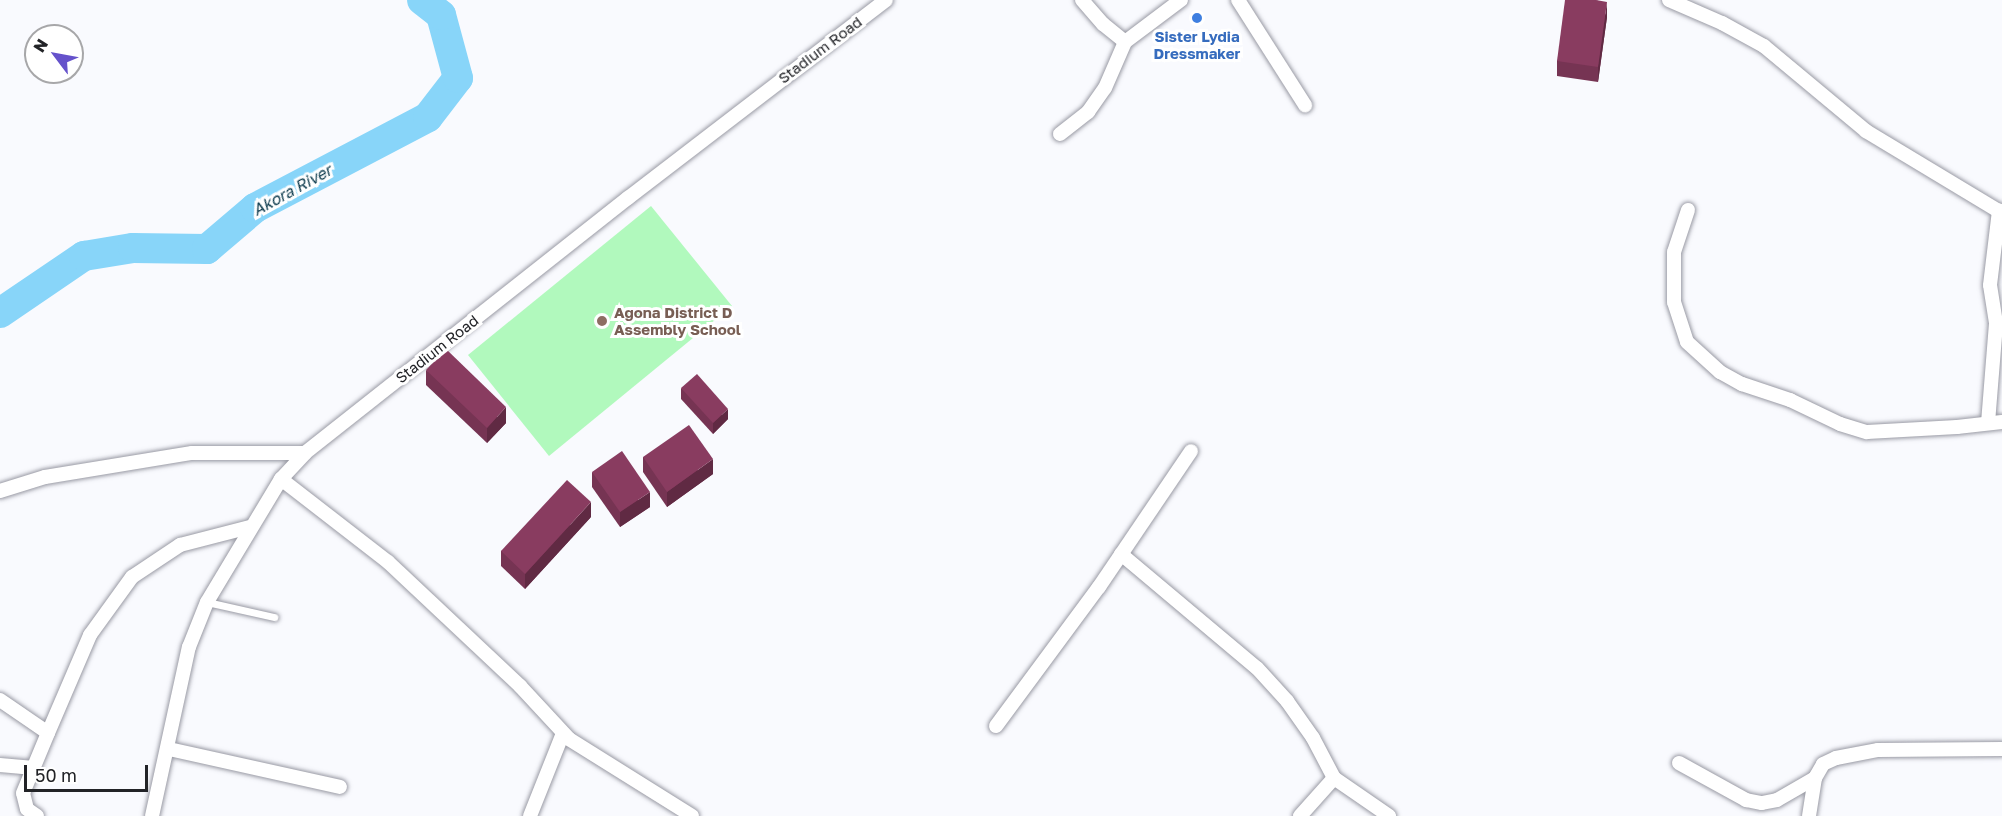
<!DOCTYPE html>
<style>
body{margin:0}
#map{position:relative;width:2002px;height:816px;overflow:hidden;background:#f9fafe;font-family:"Golos Text",sans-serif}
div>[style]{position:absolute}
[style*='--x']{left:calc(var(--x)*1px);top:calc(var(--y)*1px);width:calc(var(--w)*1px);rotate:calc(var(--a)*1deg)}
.green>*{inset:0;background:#b1f9bd}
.river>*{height:30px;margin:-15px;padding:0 15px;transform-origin:15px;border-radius:15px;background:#88d5f9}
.roads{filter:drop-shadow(0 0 2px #999aa4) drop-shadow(0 0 2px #999aa4)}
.lane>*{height:7px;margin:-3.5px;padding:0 3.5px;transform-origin:3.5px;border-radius:3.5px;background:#fff}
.street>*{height:14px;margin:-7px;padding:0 7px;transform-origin:7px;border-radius:7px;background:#fff}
.wall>*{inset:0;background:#763453}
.shaded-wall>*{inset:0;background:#602a43}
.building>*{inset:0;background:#893c60}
.dots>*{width:16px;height:16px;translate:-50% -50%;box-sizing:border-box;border:3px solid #fff;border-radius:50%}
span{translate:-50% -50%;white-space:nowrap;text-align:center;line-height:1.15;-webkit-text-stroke:6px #fff;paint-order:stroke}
.shop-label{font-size:15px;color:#366cbe;font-weight:700}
.street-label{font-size:15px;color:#222327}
.education-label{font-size:15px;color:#785e54;font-weight:700}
.left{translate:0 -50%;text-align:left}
.water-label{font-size:16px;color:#0d3b4d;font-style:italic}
.north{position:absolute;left:24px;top:24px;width:60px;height:60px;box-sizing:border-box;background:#fff;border:2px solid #a7a7a9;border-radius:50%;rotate:302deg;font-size:16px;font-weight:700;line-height:24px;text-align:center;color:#222327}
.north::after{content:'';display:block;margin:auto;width:21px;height:27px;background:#6552cb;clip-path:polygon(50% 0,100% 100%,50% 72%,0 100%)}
.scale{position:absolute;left:24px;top:765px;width:124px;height:27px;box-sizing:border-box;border:3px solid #222327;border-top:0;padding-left:8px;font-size:18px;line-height:21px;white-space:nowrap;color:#222327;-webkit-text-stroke:4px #fff;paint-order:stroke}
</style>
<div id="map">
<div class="green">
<i style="clip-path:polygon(651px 206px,732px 306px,549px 456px,468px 355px)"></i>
</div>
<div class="river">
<i style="--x:0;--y:313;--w:102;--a:-34.2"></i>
<i style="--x:84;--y:256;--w:50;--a:-9.3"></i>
<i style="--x:133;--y:248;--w:74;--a:0.8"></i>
<i style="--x:207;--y:249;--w:63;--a:-40.5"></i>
<i style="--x:255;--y:208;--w:195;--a:-27.7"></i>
<i style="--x:428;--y:117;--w:49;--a:-52.4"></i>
<i style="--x:458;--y:78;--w:65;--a:-105.1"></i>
<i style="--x:441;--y:15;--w:24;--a:-142"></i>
</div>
<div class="roads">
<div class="lane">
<i style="--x:207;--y:602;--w:69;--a:12.6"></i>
</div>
<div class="street">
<i style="--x:1082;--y:0;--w:32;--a:49"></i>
<i style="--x:1103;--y:24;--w:28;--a:39"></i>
<i style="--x:1125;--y:42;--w:70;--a:-36.9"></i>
<i style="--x:1238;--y:0;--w:125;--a:57.5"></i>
<i style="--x:1669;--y:0;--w:58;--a:23.5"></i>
<i style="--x:1722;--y:23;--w:48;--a:28.7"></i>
<i style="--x:1764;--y:46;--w:133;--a:39.8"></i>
<i style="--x:1866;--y:131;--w:159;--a:31.1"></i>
<i style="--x:1060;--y:134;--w:36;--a:-38"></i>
<i style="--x:1088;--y:112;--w:29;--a:-55"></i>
<i style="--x:1105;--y:88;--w:50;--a:-66.5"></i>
<i style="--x:1688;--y:210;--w:44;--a:108.4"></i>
<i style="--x:1674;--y:252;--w:50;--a:90"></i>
<i style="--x:1674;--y:302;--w:42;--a:72"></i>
<i style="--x:1687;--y:342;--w:45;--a:42.3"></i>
<i style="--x:1720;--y:372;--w:25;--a:29"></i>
<i style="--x:1742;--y:384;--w:51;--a:18.4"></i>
<i style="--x:1790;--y:400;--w:55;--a:25.6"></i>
<i style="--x:1840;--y:424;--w:28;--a:17"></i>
<i style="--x:1867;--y:432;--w:90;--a:-3.2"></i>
<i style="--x:1957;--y:427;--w:45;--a:-6.3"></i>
<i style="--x:1988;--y:423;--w:100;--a:-85.4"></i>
<i style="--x:1996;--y:323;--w:38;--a:-99"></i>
<i style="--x:1990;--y:285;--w:75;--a:-83.1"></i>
<i style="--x:281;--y:479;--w:135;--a:37.8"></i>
<i style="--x:388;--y:562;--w:181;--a:43.2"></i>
<i style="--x:520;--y:686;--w:72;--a:47.2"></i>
<i style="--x:569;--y:739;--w:145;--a:32"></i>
<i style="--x:0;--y:491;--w:47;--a:-17.3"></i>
<i style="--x:45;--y:477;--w:149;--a:-9.3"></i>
<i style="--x:192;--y:453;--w:113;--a:0"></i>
<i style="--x:1121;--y:554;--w:177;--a:40"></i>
<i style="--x:1257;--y:668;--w:45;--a:47.7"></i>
<i style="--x:1287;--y:701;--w:45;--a:54.9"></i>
<i style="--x:1313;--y:738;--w:45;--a:62.3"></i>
<i style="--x:1334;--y:778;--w:67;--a:34.6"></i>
<i style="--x:0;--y:700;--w:58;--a:34.5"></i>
<i style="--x:996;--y:726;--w:173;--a:-53.5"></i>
<i style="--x:1099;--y:587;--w:164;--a:-55.9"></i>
<i style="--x:169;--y:749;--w:175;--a:12.5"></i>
<i style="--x:1679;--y:763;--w:77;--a:28.9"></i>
<i style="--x:1746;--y:800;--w:16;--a:11"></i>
<i style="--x:1762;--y:803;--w:15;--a:-11"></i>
<i style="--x:1777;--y:800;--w:44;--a:-30.1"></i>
<i style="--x:0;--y:765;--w:34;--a:5"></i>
<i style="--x:37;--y:816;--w:12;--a:-145"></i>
<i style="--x:27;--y:809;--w:16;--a:-104"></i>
<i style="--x:23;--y:793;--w:65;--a:-67.4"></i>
<i style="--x:48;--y:733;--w:107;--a:-66.8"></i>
<i style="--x:90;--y:635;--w:72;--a:-54.1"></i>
<i style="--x:132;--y:577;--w:58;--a:-33.7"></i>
<i style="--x:180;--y:545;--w:72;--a:-14.4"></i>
<i style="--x:152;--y:816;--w:173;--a:-77.7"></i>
<i style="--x:189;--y:647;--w:48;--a:-68.2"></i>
<i style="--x:207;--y:602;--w:144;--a:-59"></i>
<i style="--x:281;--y:479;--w:35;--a:-47"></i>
<i style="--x:305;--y:453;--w:412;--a:-38.3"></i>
<i style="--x:628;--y:198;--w:325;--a:-37.5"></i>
<i style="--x:530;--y:816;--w:89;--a:-68.3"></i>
<i style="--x:1300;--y:816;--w:51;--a:-48.2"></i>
<i style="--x:1809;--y:816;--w:38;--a:-81"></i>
<i style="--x:1815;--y:778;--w:16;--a:-60"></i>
<i style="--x:1823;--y:764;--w:14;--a:-25"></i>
<i style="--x:1836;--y:758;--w:43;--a:-10.8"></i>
<i style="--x:1878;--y:750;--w:124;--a:-0.5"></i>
</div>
</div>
<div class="wall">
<i style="clip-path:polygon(1597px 0,1607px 17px,1598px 82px,1557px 76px,1557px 61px)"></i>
<i style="clip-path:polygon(426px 370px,506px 423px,487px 443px,426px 385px)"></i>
<i style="clip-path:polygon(681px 388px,728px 419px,713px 434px,681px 399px)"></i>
<i style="clip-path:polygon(643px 457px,713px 474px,667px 507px,643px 472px)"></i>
<i style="clip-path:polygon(592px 472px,650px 507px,620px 527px,592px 487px)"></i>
<i style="clip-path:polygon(591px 517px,525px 589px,501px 566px,501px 551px)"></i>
</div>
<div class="shaded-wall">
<i style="clip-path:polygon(1607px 2px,1607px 17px,1598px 82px,1598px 67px)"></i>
<i style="clip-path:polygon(506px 407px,506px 423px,487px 443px,487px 428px)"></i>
<i style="clip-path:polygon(728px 409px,728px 419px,713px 434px,713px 423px)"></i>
<i style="clip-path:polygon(713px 459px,713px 474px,667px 507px,667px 492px)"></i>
<i style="clip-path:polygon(650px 492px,650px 507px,620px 527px,620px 512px)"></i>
<i style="clip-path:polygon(591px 502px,591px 517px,525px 589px,525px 574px)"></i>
</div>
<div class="building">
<i style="clip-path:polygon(1565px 0,1596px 0,1607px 2px,1598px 67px,1557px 61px)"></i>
<i style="clip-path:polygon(446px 349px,506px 407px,487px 428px,426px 370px)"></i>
<i style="clip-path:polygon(697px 374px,728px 409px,713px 423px,681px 388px)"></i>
<i style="clip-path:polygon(689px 425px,713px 459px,667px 492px,643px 457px)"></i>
<i style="clip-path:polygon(622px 451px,650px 492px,620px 512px,592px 472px)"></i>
<i style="clip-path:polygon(567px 480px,591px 502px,525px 574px,501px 551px)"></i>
</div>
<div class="dots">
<i style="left:1197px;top:18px;background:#3f7fe0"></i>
<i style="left:602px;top:321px;background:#8d6e63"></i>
</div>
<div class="shop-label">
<span style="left:1197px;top:45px">Sister Lydia<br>Dressmaker</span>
</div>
<div class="street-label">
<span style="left:820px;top:50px;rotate:-37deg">Stadium Road</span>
<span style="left:437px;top:349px;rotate:-38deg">Stadium Road</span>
</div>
<div class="education-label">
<span class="left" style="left:614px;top:321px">Agona District D<br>Assembly School</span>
</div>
<div class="water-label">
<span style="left:292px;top:190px;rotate:-29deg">Akora River</span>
</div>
<div class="north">N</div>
<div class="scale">50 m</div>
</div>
